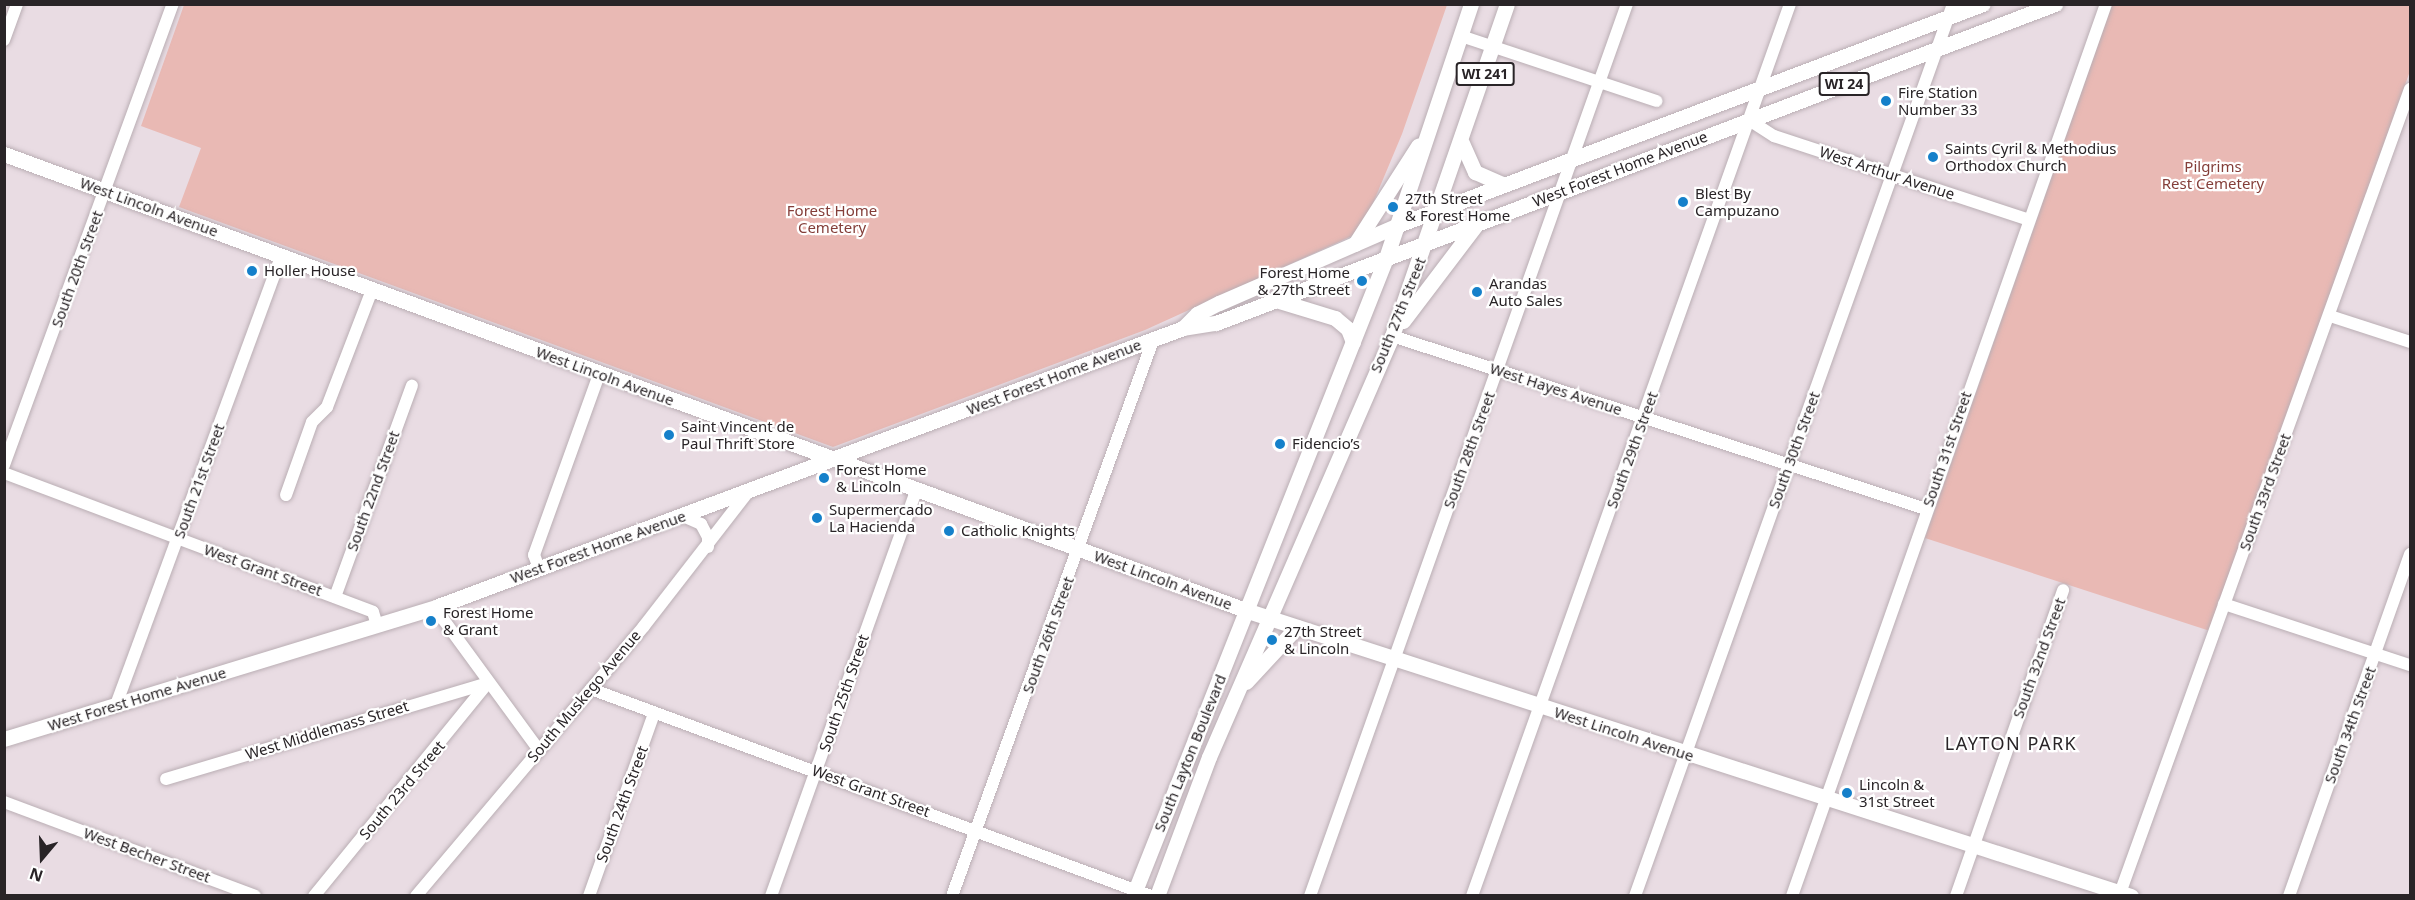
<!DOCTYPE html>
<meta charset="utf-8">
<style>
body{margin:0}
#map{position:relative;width:2415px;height:900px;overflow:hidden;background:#e9dce3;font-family:"Noto Sans",sans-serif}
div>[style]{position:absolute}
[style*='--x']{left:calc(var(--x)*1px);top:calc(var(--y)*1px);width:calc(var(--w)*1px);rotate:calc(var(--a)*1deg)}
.green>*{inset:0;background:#e9b9b4}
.roads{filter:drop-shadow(0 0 2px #baaeb4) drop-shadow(0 0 2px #baaeb4)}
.minor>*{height:12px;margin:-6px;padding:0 6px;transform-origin:6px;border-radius:6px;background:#fff}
.major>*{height:15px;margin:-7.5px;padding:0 7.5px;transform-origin:7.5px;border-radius:7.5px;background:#fff}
.dots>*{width:16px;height:16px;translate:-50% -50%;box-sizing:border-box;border:3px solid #fff;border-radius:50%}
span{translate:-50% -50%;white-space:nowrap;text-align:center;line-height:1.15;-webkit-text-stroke:4.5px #fff;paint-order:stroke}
.shield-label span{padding:2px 4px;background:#fff;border:2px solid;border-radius:4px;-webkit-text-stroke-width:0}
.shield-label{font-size:14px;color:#292427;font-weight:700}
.poi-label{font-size:15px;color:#292427}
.left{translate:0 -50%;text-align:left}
.right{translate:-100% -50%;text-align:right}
.park-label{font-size:15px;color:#843e39}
.street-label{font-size:15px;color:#292427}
.quarter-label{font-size:18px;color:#292427;letter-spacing:1.5px}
.frame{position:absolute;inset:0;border:6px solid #292427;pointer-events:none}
.north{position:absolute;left:12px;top:828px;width:60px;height:60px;-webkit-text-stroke:4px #fff;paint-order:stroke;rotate:199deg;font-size:16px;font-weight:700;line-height:24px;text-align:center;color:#292427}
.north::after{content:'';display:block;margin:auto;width:21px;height:27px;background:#292427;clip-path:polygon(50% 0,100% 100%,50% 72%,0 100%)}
</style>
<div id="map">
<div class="green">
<i style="clip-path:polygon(184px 5px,1447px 5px,1402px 134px,1363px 227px,1354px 235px,1145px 330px,833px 447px,179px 207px,201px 148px,141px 126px)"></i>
<i style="clip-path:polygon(2112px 5px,2410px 5px,2410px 71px,2210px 631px,1925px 538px)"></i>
</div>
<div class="roads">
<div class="minor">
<i style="--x:1461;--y:36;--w:206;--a:18.4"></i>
<i style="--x:4;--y:40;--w:38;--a:-70"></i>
<i style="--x:1749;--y:120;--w:30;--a:33"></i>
<i style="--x:1774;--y:136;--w:268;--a:18.2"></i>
<i style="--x:2330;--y:316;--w:84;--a:18"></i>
<i style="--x:1392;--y:336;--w:561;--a:17.95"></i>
<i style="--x:4;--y:465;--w:491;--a:-69.9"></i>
<i style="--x:4;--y:473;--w:394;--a:20.6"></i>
<i style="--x:373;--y:612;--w:14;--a:73"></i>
<i style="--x:286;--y:495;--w:77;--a:-70.4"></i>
<i style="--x:312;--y:422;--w:21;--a:-45"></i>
<i style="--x:327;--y:407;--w:125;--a:-69"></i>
<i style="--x:683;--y:516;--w:20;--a:24"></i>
<i style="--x:701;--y:524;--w:15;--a:62"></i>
<i style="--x:708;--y:537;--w:10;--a:90"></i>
<i style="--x:539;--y:568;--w:14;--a:-111"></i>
<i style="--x:534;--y:555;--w:192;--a:-70.2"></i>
<i style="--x:335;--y:597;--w:225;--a:-70"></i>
<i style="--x:2224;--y:604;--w:196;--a:18.2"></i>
<i style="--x:438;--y:606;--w:14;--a:69"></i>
<i style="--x:443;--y:619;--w:162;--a:53.8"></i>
<i style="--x:591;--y:689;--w:597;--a:20.29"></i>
<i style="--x:116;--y:705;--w:478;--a:-69.8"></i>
<i style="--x:166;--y:779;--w:336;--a:-16.6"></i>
<i style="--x:4;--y:802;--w:268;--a:20.5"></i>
<i style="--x:314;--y:896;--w:275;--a:-50.8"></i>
<i style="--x:416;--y:896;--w:353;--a:-49.8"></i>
<i style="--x:644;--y:626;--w:168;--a:-52.2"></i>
<i style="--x:589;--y:896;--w:194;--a:-70.4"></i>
<i style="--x:771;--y:896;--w:430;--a:-70.3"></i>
<i style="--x:952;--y:896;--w:591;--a:-70.12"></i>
<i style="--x:1310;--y:896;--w:947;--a:-70.44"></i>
<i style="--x:1472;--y:896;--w:947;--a:-70.38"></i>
<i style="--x:1635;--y:896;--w:947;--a:-70.38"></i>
<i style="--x:1792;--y:896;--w:946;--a:-70.61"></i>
<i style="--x:1956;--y:896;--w:324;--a:-70.7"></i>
<i style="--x:2119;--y:896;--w:858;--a:-70.17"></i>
<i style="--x:2289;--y:896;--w:363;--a:-70.5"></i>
</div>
<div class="major">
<i style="--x:1462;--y:143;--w:32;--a:66"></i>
<i style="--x:1475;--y:172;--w:30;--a:24"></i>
<i style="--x:4;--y:154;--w:1325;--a:20.17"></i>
<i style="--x:1248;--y:611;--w:928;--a:17.89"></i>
<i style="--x:1355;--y:244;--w:117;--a:-57.3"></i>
<i style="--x:1276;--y:300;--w:62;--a:17"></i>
<i style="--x:1335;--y:318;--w:17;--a:40"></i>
<i style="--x:1348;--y:329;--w:14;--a:69"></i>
<i style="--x:1403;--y:321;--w:119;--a:-52.8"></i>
<i style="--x:1183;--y:328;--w:20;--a:-45"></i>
<i style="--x:1197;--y:314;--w:25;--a:-27"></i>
<i style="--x:1219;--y:303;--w:195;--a:-23.5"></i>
<i style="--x:1398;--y:225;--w:625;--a:-20.7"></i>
<i style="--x:1246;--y:682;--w:75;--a:-47.2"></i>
<i style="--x:4;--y:739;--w:454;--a:-17"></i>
<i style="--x:438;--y:606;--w:795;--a:-20.46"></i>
<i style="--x:1183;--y:328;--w:33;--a:-9"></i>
<i style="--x:1216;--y:323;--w:898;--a:-20.82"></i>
<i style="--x:1133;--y:896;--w:686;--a:-68.37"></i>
<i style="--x:1386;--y:258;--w:268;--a:-71.5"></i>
<i style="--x:1157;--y:896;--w:148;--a:-69.5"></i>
<i style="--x:1209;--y:757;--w:459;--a:-66.5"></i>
<i style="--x:1392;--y:336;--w:351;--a:-70.9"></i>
</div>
</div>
<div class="dots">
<i style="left:1886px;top:101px;background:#1580ca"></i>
<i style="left:1933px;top:157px;background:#1580ca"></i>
<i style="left:1683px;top:202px;background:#1580ca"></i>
<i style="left:1393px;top:207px;background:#1580ca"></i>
<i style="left:252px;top:271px;background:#1580ca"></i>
<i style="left:1362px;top:281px;background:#1580ca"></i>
<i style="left:1477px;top:292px;background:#1580ca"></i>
<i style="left:669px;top:435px;background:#1580ca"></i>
<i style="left:1280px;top:444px;background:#1580ca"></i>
<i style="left:824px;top:478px;background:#1580ca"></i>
<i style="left:817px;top:518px;background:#1580ca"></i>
<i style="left:949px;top:531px;background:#1580ca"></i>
<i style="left:431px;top:621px;background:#1580ca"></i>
<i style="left:1272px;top:640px;background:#1580ca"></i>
<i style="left:1847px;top:793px;background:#1580ca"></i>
</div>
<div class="shield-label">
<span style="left:1485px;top:74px">WI 241</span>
<span style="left:1844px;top:84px">WI 24</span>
</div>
<div class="poi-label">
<span class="left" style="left:1898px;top:101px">Fire Station<br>Number 33</span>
<span class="left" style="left:1945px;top:157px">Saints Cyril &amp; Methodius<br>Orthodox Church</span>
<span class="left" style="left:1695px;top:202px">Blest By<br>Campuzano</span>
<span class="left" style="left:1405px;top:207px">27th Street<br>&amp; Forest Home</span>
<span class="left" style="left:264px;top:271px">Holler House</span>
<span class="right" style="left:1350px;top:281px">Forest Home<br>&amp; 27th Street</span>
<span class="left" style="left:1489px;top:292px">Arandas<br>Auto Sales</span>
<span class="left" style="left:681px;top:435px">Saint Vincent de<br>Paul Thrift Store</span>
<span class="left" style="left:1292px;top:444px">Fidencio’s</span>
<span class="left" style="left:836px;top:478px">Forest Home<br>&amp; Lincoln</span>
<span class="left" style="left:829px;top:518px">Supermercado<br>La Hacienda</span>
<span class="left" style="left:961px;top:531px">Catholic Knights</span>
<span class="left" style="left:443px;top:621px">Forest Home<br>&amp; Grant</span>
<span class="left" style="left:1284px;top:640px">27th Street<br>&amp; Lincoln</span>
<span class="left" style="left:1859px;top:793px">Lincoln &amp;<br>31st Street</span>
</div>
<div class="park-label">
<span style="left:2213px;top:175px">Pilgrims<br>Rest Cemetery</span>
<span style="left:832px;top:219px">Forest Home<br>Cemetery</span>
</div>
<div class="street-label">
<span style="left:1620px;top:169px;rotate:-21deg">West Forest Home Avenue</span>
<span style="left:1887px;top:173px;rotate:18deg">West Arthur Avenue</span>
<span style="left:149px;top:207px;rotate:20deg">West Lincoln Avenue</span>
<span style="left:77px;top:269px;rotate:-70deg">South 20th Street</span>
<span style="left:1398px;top:315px;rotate:-68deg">South 27th Street</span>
<span style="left:605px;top:376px;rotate:20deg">West Lincoln Avenue</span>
<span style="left:1054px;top:377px;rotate:-21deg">West Forest Home Avenue</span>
<span style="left:1556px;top:389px;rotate:18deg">West Hayes Avenue</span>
<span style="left:1947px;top:449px;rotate:-71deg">South 31st Street</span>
<span style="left:1469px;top:450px;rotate:-70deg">South 28th Street</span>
<span style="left:1632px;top:450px;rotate:-70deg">South 29th Street</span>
<span style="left:1794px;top:450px;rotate:-70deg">South 30th Street</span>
<span style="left:199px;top:481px;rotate:-70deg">South 21st Street</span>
<span style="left:373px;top:491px;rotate:-70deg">South 22nd Street</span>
<span style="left:2265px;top:492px;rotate:-70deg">South 33rd Street</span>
<span style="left:598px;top:547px;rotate:-20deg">West Forest Home Avenue</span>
<span style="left:263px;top:570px;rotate:20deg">West Grant Street</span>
<span style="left:1163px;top:580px;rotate:20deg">West Lincoln Avenue</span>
<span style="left:1048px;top:635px;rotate:-70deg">South 26th Street</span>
<span style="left:2039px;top:658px;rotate:-70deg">South 32nd Street</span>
<span style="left:844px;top:693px;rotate:-71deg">South 25th Street</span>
<span style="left:584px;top:696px;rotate:-50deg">South Muskego Avenue</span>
<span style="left:137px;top:699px;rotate:-17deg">West Forest Home Avenue</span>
<span style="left:2350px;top:725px;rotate:-70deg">South 34th Street</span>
<span style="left:327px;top:730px;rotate:-17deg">West Middlemass Street</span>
<span style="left:1624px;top:734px;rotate:18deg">West Lincoln Avenue</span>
<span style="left:1190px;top:753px;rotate:-68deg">South Layton Boulevard</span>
<span style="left:402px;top:790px;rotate:-50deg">South 23rd Street</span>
<span style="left:871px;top:791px;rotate:20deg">West Grant Street</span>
<span style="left:622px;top:804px;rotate:-70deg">South 24th Street</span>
<span style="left:147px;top:855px;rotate:20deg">West Becher Street</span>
</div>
<div class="quarter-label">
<span style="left:2011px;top:743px">LAYTON PARK</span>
</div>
<div class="frame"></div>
<div class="north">N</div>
</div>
